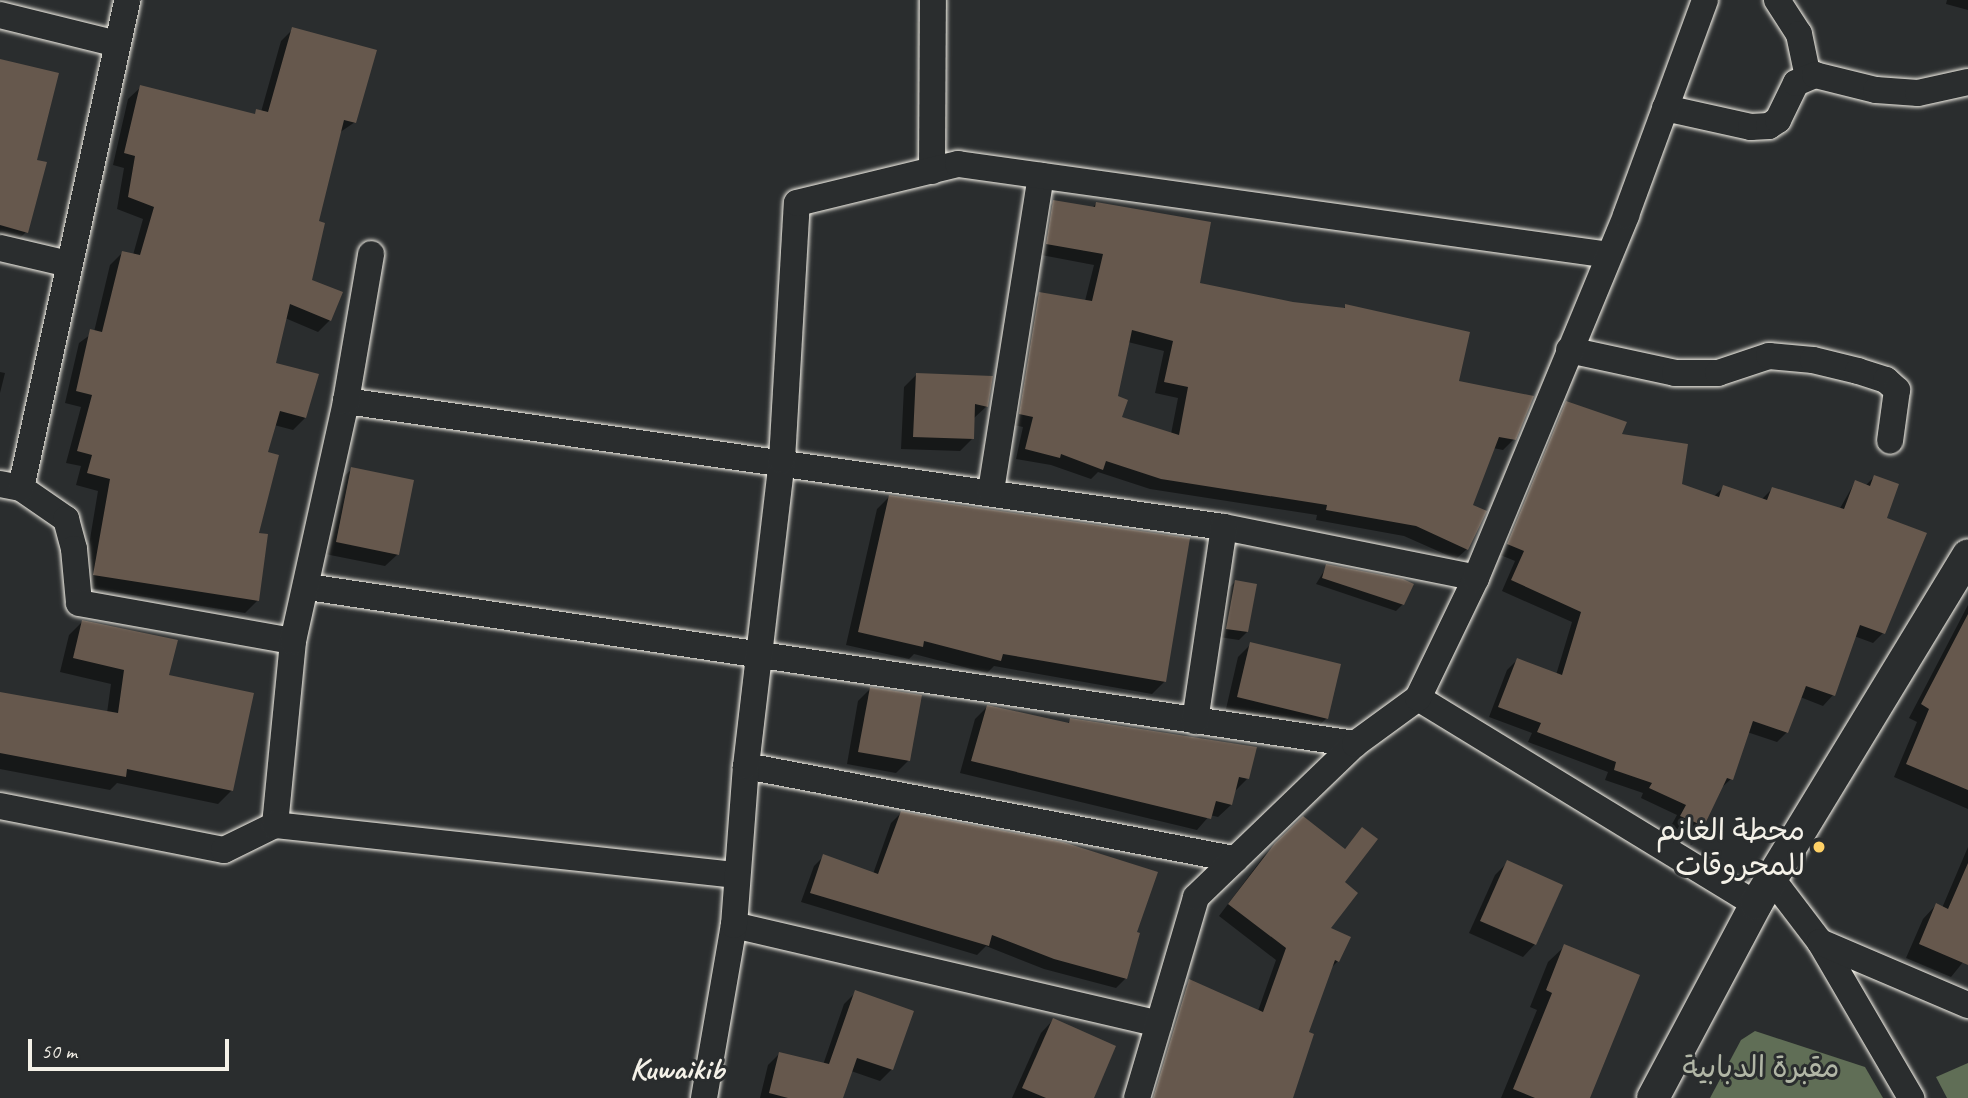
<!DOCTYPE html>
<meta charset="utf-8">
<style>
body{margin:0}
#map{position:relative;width:1968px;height:1098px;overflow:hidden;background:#2a2d2e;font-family:Caveat,"Playpen Sans Arabic",sans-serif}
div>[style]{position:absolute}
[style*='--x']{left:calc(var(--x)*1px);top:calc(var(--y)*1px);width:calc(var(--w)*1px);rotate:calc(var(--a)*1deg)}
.green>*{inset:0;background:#606e56}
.shadow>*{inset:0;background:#0007}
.building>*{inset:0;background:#66584d}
.roads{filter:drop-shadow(0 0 2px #f4f1e8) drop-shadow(0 0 2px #f4f1e8)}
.minor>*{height:26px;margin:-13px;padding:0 13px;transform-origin:13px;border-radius:13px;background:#2a2d2e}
.tertiary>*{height:32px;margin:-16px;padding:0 16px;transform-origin:16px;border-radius:16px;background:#2a2d2e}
.dots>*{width:19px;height:19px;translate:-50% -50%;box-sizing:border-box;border:4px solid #2a2d2e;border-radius:50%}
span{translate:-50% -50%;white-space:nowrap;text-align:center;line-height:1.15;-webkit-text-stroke:6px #2a2d2e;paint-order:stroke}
.poi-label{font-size:30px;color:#f4f1e8}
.right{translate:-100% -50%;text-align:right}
.park-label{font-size:30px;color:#b1b6a6}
.neighbourhood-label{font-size:32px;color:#f4f1e8;font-weight:700}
.scale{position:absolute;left:28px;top:1039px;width:201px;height:32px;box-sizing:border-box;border:4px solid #f4f1e8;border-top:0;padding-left:9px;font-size:21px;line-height:24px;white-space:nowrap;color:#f4f1e8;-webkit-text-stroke:5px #2a2d2e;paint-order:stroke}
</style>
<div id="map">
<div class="green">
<i style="clip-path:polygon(1755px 1031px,1865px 1067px,1883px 1098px,1710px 1098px,1741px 1040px)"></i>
<i style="clip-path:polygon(1968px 1063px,1968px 1098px,1947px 1098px,1936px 1077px)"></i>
</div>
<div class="shadow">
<i style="clip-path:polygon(1947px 0,1968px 0,1968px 10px,1946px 4px)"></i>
<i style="clip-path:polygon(293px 29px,355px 122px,339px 133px,317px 223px,310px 281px,330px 320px,318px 332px,285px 318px,274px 364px,305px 418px,293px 430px,274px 425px,266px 453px,257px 534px,257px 601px,245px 613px,82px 587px,98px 491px,76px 485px,81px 466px,66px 463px,81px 407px,65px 403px,79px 343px,94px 332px,110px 265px,122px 253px,133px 255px,143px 219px,117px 209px,124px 168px,113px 165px,128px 99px,141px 87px,252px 115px,261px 112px,281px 41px)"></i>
<i style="clip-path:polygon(0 62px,35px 161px,26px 232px,14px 244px,0 240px)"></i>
<i style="clip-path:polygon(evenodd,1054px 202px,1092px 208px,1096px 204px,1198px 285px,1292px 303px,1342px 310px,1346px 306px,1457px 383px,1514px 439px,1503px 450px,1493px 448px,1471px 506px,1467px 549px,1456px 559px,1404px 536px,1316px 520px,1317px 515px,1150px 489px,1098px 472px,1091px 479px,1051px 465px,1016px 459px,1023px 427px,1009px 424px,1028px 305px,1039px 294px,1085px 301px,1094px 265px,1036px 254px,1043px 212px,1054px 202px,1128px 342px,1164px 351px,1155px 393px,1178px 398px,1171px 434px,1120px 418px,1116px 397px,1128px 342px)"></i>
<i style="clip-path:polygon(0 372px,5px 373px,0 393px)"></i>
<i style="clip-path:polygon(916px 375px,987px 406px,974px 418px,972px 439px,960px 451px,901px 449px,904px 387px)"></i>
<i style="clip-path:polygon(1567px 403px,1620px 435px,1680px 485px,1713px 497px,1724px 487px,1762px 499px,1772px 489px,1839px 510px,1855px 482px,1865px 486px,1874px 477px,1884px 519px,1883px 633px,1873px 643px,1854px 636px,1833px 695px,1823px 706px,1800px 697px,1787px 732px,1777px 742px,1747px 732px,1731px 779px,1720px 789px,1702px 825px,1692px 835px,1671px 826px,1677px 815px,1641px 798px,1643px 793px,1605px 780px,1608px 772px,1528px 742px,1532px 733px,1489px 717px,1507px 670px,1517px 660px,1556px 675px,1572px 622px,1502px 591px,1515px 561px,1498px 554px,1557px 413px)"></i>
<i style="clip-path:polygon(352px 469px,398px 554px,385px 566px,325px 554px,339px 481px)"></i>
<i style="clip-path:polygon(889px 497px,1165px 681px,1152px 694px,994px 666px,987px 673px,914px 654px,909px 659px,846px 645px,877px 509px)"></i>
<i style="clip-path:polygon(1327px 566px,1403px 604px,1396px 611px,1316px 584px)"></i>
<i style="clip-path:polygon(1235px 582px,1247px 632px,1239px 640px,1219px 637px,1227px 590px)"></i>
<i style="clip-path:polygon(1968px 605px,1968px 809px,1894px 777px,1917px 722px,1909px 718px)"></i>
<i style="clip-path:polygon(83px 621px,167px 677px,232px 790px,218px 804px,117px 783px,110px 790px,0 769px,0 693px,107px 713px,111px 684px,60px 672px,69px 635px)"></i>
<i style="clip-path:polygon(1251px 644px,1327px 718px,1314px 730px,1226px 709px,1238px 657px)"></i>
<i style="clip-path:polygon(870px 689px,908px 761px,896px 773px,847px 764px,858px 701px)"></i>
<i style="clip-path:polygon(987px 707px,1067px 724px,1071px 720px,1247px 779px,1234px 792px,1231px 805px,1218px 817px,1210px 815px,1197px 830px,960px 773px,975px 719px)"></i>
<i style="clip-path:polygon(901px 813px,1134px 934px,1126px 978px,1116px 988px,1044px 969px,986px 946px,977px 955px,801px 902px,814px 866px,824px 856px,873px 874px,891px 823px)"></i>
<i style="clip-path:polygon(1303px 819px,1344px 850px,1362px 829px,1329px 929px,1338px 961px,1330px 969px,1306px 1033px,1289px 1098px,1147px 1098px,1179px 992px,1190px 981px,1258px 1011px,1276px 960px,1219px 916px,1264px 856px)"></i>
<i style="clip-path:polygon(1968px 847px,1968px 956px,1951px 977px,1906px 958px,1923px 919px,1936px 905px,1942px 908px)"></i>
<i style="clip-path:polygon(1508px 862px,1535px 944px,1523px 957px,1469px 933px,1495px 875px)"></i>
<i style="clip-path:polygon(1565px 946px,1588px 1098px,1501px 1098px,1537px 1010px,1530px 1007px,1548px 962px)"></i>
<i style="clip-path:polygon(856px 992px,892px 1069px,880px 1081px,851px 1071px,841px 1098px,760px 1098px,768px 1065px,779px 1054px,823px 1065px,844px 1004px)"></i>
<i style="clip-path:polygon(1053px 1020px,1092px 1098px,1012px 1098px,1041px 1033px)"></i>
</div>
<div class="building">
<i style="clip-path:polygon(292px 27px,377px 50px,356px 123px,344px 120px,319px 221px,325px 223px,312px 280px,343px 292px,331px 321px,290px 304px,276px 363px,319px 374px,306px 418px,280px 411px,268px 452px,279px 455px,259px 533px,268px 534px,259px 601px,93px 575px,110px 479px,87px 473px,92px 455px,77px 451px,92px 395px,76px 391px,90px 329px,102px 332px,122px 251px,140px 255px,154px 207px,128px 197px,135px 156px,124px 153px,140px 85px,255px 114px,256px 109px,268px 112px)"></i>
<i style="clip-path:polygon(0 59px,59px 73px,37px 160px,47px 162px,28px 233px,0 225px)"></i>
<i style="clip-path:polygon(evenodd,1053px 200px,1095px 207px,1096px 202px,1211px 222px,1200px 283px,1293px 302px,1345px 308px,1345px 304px,1470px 332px,1459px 381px,1534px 396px,1516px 440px,1499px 437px,1473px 505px,1487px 511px,1468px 550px,1416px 526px,1326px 510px,1327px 505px,1161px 479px,1106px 461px,1103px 470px,1061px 454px,1060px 458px,1025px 449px,1033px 417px,1019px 414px,1039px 292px,1092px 301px,1103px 254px,1046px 244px,1053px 200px,1132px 330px,1173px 341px,1164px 382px,1188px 387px,1179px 435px,1122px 417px,1128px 400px,1118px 396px,1132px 330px)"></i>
<i style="clip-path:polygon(916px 373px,993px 376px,988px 407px,975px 404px,974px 439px,913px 437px)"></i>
<i style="clip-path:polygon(1566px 401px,1627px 422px,1622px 434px,1688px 444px,1682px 484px,1719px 497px,1723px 485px,1767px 500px,1772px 487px,1844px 509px,1855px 480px,1870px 486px,1874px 475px,1899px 484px,1887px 518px,1927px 533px,1885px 634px,1860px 625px,1835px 696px,1806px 686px,1788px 733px,1753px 721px,1733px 780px,1727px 778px,1704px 826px,1680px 816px,1686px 805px,1649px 788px,1652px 783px,1614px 770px,1616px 762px,1537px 732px,1541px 723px,1498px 707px,1517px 658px,1562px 675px,1581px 612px,1511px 580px,1524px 551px,1507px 544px)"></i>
<i style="clip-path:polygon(351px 467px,414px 480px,399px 555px,336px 542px)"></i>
<i style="clip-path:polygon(889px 495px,1190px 538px,1166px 682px,1003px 654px,1001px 661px,924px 641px,923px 647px,858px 632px)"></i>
<i style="clip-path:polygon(1326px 564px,1403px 579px,1414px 584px,1404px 605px,1322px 578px)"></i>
<i style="clip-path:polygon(1235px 580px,1257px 584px,1248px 632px,1226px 629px)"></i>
<i style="clip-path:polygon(1968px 614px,1968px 790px,1906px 764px,1929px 709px,1921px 704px)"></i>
<i style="clip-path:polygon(82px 620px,178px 640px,169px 675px,254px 693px,233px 791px,127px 769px,126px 777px,0 753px,0 692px,118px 713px,124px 670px,73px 658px)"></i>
<i style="clip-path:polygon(1250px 642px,1341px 664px,1328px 719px,1237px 697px)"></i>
<i style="clip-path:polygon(870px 687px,922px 695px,910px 761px,858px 752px)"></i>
<i style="clip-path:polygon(987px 705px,1069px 723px,1070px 718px,1257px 747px,1249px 779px,1239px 777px,1232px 805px,1216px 801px,1211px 819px,971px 761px)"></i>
<i style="clip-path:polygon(901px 811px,1063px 842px,1158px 872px,1137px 932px,1140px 933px,1127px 979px,1054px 959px,992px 935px,989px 946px,810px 893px,823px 854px,878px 874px)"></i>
<i style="clip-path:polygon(1303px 816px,1345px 849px,1362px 827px,1378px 839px,1345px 882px,1358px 893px,1331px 928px,1351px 937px,1339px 962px,1335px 960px,1309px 1032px,1314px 1034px,1293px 1098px,1153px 1098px,1189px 979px,1263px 1012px,1286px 948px,1228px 904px,1275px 843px)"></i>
<i style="clip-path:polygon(1507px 860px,1563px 885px,1536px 945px,1480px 921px)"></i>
<i style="clip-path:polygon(1968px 863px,1968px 965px,1919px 944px,1936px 903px,1948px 909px)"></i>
<i style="clip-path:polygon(1564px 944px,1640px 975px,1590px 1098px,1535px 1098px,1513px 1089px,1552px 993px,1546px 990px)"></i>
<i style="clip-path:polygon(855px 990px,914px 1011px,893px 1070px,857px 1058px,843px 1098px,788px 1098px,769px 1093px,779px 1052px,829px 1064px)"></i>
<i style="clip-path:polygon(1053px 1018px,1116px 1046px,1094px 1098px,1046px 1098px,1022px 1088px)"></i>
</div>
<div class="roads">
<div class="minor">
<i style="--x:1777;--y:0;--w:40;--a:57.1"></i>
<i style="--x:1799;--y:34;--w:44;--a:78.2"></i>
<i style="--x:0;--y:15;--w:121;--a:13.9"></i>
<i style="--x:1665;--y:108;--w:88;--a:12.5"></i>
<i style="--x:1751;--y:127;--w:18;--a:-3"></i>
<i style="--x:1769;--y:126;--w:11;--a:-34"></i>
<i style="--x:1778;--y:120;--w:41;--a:-64.1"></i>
<i style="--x:1796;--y:83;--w:21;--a:-23"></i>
<i style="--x:1815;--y:75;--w:63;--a:13.8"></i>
<i style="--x:1876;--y:90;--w:42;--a:4.1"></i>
<i style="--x:1918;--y:93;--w:51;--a:-12.4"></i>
<i style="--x:932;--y:171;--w:171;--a:-89.7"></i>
<i style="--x:0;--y:248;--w:70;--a:13.2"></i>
<i style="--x:1569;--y:350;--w:108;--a:12.2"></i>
<i style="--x:1675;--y:373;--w:43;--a:0"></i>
<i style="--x:1718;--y:373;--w:54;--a:-18.4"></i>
<i style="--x:1769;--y:356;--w:44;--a:5.2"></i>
<i style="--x:1813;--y:360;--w:46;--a:13.7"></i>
<i style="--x:1858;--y:371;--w:29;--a:18"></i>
<i style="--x:1886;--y:380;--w:15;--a:42"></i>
<i style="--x:1897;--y:390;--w:51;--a:97.8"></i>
<i style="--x:346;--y:401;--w:887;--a:8.17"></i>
<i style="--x:1224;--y:527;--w:257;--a:11.4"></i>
<i style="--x:0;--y:484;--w:21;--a:11"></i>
<i style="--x:21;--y:488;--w:55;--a:34.6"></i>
<i style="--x:66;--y:519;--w:31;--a:75"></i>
<i style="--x:74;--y:549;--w:54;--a:84.7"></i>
<i style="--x:79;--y:603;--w:217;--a:10.1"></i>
<i style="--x:21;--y:488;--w:499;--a:-77.7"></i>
<i style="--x:991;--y:491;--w:319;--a:-81"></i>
<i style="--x:308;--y:587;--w:1059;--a:8.53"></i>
<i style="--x:1418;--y:698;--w:396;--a:31.4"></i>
<i style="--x:1195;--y:721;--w:196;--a:-81.5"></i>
<i style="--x:746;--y:766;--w:498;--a:10.8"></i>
<i style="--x:0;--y:806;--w:228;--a:11.1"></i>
<i style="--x:224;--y:850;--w:57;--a:-26.1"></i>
<i style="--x:275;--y:825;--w:185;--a:-84.4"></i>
<i style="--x:293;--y:641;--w:246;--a:-77.5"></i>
<i style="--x:346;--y:401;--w:149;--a:-80.3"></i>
<i style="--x:275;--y:825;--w:463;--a:6.2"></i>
<i style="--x:1772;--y:879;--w:79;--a:52.7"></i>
<i style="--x:1820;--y:942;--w:181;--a:59.7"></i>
<i style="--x:734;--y:925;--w:436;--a:13.1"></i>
<i style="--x:1820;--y:942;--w:161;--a:23.1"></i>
<i style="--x:704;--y:1098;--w:176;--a:-80.2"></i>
<i style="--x:734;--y:925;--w:159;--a:-85.7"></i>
<i style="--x:746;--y:766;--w:308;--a:-83.3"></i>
<i style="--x:782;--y:460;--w:257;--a:-86.7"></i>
<i style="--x:797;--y:203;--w:166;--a:-13.6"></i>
<i style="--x:958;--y:164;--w:657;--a:7.96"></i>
<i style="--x:1137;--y:1098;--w:209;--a:-73.6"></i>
<i style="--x:1196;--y:897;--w:221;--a:-43.9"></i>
<i style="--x:1355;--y:744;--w:78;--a:-36.1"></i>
<i style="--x:1418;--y:698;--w:133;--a:-64.2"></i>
<i style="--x:1476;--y:578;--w:393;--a:-67.5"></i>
<i style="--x:1626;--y:215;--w:229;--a:-69.8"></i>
</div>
<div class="tertiary">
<i style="--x:1653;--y:1098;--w:220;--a:-62"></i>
<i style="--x:1756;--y:904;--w:408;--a:-58.7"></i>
</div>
</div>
<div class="dots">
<i style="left:1819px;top:847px;background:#ffd166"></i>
</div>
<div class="poi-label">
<span class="right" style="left:1805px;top:847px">محطة الغانم<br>للمحروقات</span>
</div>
<div class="park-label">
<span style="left:1761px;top:1067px">مقبرة الدبابية</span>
</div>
<div class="neighbourhood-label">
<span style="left:677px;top:1069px">Kuwaikib</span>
</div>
<div class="scale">50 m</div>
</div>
